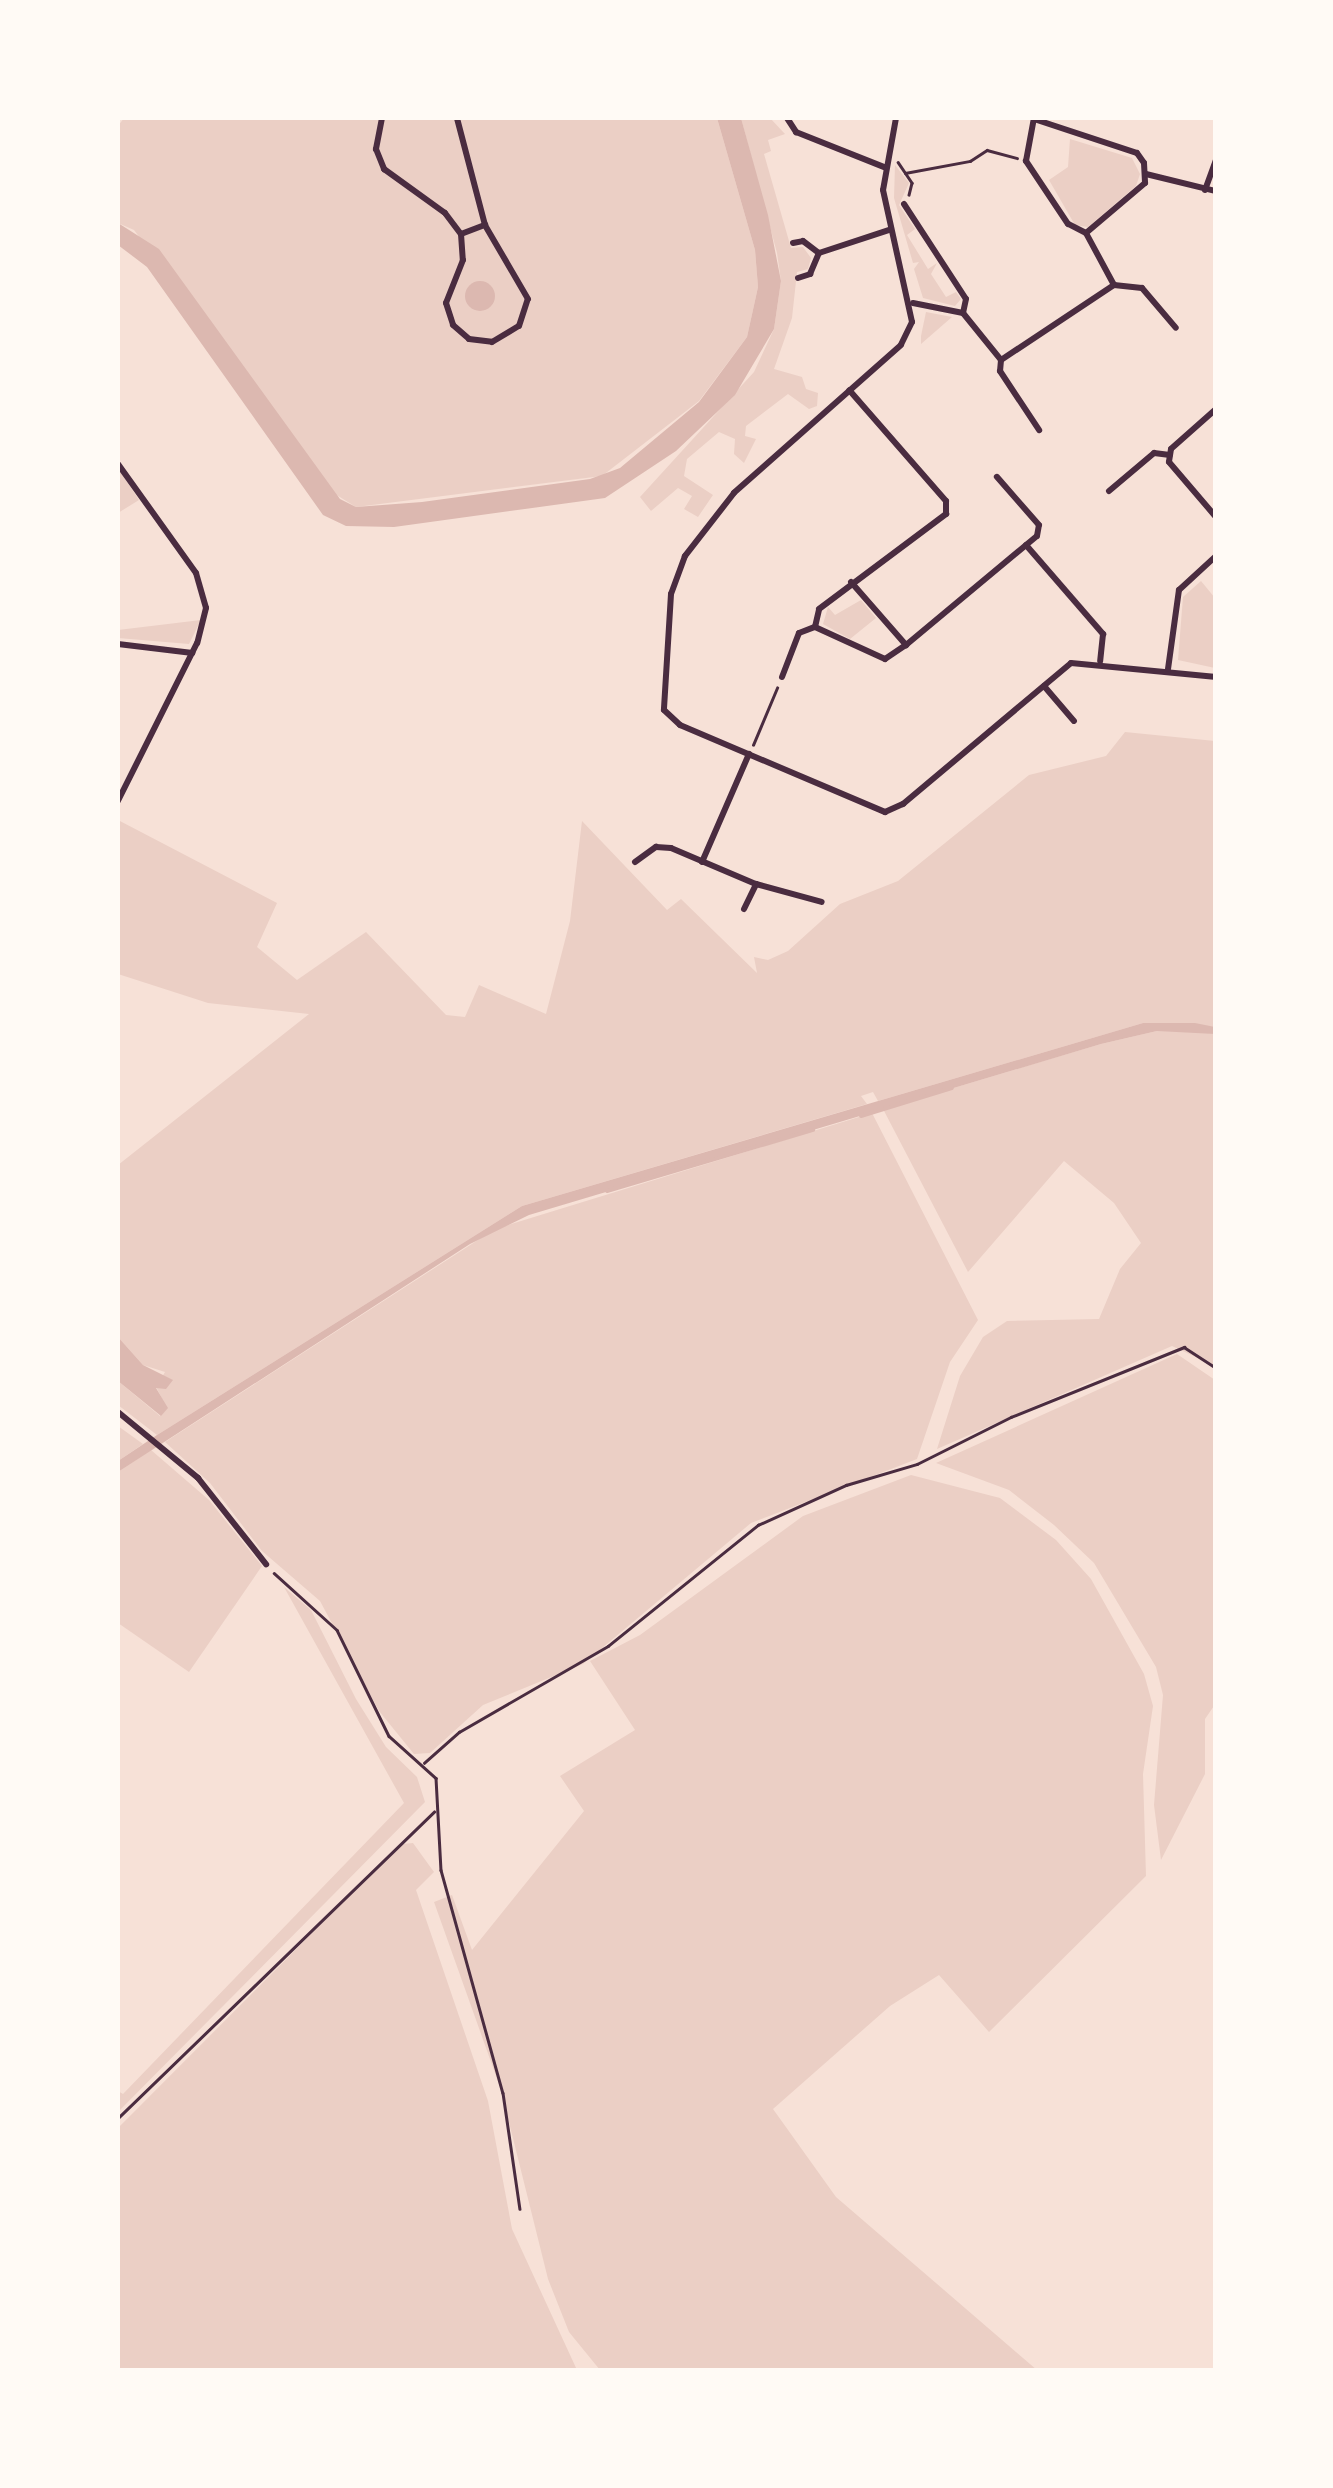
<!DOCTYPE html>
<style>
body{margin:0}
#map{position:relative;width:1333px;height:2488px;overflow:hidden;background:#f7e1d7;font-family:"Roboto Serif",serif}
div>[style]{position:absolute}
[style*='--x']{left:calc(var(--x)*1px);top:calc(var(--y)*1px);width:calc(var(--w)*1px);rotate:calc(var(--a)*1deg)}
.green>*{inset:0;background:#ebcfc5}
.water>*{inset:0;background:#dcb8b0}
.round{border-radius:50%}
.stream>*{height:4px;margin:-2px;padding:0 2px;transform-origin:2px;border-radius:2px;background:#dcb8b0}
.path>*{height:2.5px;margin:-1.25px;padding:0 1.25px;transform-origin:1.25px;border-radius:1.25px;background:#4a2c40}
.minor>*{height:6px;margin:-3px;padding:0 3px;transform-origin:3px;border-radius:3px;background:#4a2c40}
span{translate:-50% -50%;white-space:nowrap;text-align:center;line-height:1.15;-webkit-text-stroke:10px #fffaf5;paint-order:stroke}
.frame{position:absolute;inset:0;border:120px solid #fffaf5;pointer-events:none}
</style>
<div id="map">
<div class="green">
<i style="clip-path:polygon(124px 118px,717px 118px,755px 250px,758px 287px,747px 337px,699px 401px,602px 476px,356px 507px,330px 491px,134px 230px,118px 223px,118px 126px)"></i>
<i style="clip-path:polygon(741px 118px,770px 118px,785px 134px,768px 140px,771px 151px,764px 154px,791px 248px,803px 247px,811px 258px,808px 269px,797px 272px,792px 318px,774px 369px,802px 377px,806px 389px,818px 393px,817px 406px,809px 409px,788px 394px,746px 426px,745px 436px,756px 439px,744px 463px,734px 454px,735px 439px,719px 432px,687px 459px,684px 476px,713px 495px,698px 517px,684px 509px,692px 496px,678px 488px,651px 511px,640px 497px,754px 372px,774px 329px,781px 281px,777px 253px)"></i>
<i style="clip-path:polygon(1070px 139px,1132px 158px,1140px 174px,1136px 186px,1088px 227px,1075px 225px,1049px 180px,1068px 167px)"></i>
<i style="clip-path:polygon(895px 165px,909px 183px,899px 205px,915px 229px,907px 235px,928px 269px,937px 263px,931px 274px,946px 297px,956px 292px,961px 299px,955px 306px,923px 298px,914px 269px,919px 262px,913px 263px,894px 198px)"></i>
<i style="clip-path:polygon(926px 312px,952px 317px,921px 344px,921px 336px)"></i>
<i style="clip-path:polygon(118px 468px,139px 500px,118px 513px)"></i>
<i style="clip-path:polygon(1201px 581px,1215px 598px,1215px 668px,1178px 660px,1183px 597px)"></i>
<i style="clip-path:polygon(861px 600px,876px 618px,850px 639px,823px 624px,828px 607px,835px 615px)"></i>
<i style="clip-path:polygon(201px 620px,189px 644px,118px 638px,118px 630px)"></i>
<i style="clip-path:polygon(1125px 732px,1215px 741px,1215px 1027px,1143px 1023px,878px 1101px,873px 1092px,861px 1096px,867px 1104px,522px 1206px,157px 1435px,118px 1405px,118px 1381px,160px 1416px,167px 1408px,156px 1387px,165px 1372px,143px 1365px,118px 1337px,118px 1165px,309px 1014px,208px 1003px,118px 974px,118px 820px,277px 903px,257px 947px,297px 980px,366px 932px,446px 1015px,465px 1017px,479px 985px,546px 1014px,570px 921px,582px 821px,667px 910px,681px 899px,757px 973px,754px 957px,768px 960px,788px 951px,840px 904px,898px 881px,1029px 775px,1106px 756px)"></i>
<i style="clip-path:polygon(1201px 1030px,1215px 1034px,1215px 1366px,1172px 1346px,937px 1449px,960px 1376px,983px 1337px,1007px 1321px,1099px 1319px,1120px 1269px,1141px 1243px,1114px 1203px,1064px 1161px,968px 1272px,883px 1109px,1101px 1044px,1157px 1031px)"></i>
<i style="clip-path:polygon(872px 1113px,978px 1320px,950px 1362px,917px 1459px,751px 1523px,583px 1664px,483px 1705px,430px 1753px,414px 1754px,379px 1711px,320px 1601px,262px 1551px,210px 1483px,165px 1442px,495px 1229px)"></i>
<i style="clip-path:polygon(1177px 1354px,1215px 1380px,1216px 1703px,1205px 1719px,1205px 1774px,1161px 1860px,1154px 1805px,1163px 1695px,1156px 1667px,1094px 1563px,1054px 1525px,1009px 1490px,936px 1463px)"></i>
<i style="clip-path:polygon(118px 1426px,143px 1444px,118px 1461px)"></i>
<i style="clip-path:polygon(151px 1450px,209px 1500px,262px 1566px,189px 1672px,118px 1623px,118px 1472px)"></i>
<i style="clip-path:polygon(911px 1475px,1000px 1498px,1056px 1540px,1091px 1579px,1144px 1674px,1153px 1706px,1143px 1774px,1146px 1876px,989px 2032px,939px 1975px,890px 2006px,773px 2109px,836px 2197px,1037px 2370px,600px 2370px,569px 2332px,548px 2279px,501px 2090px,434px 1902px,452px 1895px,472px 1950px,584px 1811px,560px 1776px,635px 1730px,590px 1661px,640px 1635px,803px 1516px)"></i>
<i style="clip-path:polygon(284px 1587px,311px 1610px,356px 1699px,386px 1747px,417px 1777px,425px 1802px,118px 2112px,118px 2091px,123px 2094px,404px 1803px)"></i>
<i style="clip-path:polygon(413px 1843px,434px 1872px,416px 1890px,488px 2101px,512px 2229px,577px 2370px,118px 2370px,118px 2128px,374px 1871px,403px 1844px)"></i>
</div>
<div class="water">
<i style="clip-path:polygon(717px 118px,741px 118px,768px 215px,781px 281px,774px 329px,735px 395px,676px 451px,605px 498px,394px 527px,346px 526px,323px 515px,147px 267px,118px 245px,118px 223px,159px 249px,340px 499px,356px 507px,422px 502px,590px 479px,620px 468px,699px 402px,747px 337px,758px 287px,755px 250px)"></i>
<i class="round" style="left:465px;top:281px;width:30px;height:30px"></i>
<i style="clip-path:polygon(1143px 1023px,1195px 1023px,1215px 1027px,1215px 1034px,1157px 1031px,1101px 1044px,529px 1215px,470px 1244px,118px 1472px,118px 1461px,157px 1435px,522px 1206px)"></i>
<i style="clip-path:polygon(118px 1337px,143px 1365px,173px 1380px,166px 1389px,156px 1388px,168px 1408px,161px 1416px,118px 1381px)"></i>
</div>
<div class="stream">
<i style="--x:861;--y:1116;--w:95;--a:-17.1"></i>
<i style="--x:607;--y:1191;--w:215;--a:-16.5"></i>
</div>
<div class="path">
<i style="--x:898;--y:162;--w:25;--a:56"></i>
<i style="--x:912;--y:183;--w:12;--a:104"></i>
<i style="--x:905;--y:173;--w:66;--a:-10.5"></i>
<i style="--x:970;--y:161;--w:20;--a:-33"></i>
<i style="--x:987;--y:150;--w:31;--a:15"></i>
<i style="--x:753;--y:745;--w:62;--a:-67.2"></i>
<i style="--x:274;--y:1573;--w:85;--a:42.1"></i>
<i style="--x:337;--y:1630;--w:118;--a:63.9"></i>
<i style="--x:389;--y:1736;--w:63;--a:41.8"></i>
<i style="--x:436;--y:1778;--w:92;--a:86.9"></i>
<i style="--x:441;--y:1870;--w:231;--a:74.5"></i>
<i style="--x:503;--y:2093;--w:117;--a:81.7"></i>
<i style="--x:424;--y:1763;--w:47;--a:-41.5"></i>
<i style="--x:459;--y:1732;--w:172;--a:-30"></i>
<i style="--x:608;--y:1646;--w:193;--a:-38.9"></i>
<i style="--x:758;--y:1525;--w:97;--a:-24.4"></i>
<i style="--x:846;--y:1485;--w:74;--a:-16.5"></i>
<i style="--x:917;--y:1464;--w:105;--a:-26.6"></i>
<i style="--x:1011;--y:1417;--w:187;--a:-22"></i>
<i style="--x:1184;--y:1347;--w:38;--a:33"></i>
<i style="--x:118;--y:2118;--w:440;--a:-44.1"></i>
</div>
<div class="minor">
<i style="--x:382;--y:118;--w:32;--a:101"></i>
<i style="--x:376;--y:149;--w:22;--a:68"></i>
<i style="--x:384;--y:169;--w:75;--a:35.8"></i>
<i style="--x:445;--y:213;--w:26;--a:53"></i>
<i style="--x:461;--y:234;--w:26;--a:86"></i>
<i style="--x:463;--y:260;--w:46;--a:111.6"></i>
<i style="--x:446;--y:303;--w:23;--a:72"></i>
<i style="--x:453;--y:325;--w:21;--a:41"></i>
<i style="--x:469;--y:339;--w:23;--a:7"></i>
<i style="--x:492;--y:342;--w:31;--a:-31"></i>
<i style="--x:519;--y:326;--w:28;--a:-72"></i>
<i style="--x:528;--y:299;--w:86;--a:-120.2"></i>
<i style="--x:485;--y:225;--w:111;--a:-104.7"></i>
<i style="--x:787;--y:118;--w:17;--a:57"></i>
<i style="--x:796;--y:132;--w:95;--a:21.7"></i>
<i style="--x:896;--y:118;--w:73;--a:100.2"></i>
<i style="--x:883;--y:190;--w:135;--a:77.6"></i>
<i style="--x:912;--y:322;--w:25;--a:116"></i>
<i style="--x:901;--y:345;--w:223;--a:138.5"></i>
<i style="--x:734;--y:493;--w:80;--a:127.9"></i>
<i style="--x:685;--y:556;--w:40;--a:110.2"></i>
<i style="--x:671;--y:594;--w:116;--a:93.5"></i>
<i style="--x:664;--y:710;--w:22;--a:43"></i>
<i style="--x:680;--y:725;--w:223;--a:23"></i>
<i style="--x:885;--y:812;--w:20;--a:-24"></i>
<i style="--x:903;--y:804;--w:219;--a:-40"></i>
<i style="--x:1071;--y:663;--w:146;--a:5.5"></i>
<i style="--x:1034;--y:119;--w:108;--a:18.3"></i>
<i style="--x:1137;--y:153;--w:12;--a:55"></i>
<i style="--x:1144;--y:163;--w:20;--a:87"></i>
<i style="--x:1145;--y:183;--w:77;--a:139.7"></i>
<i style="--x:1146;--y:174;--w:72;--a:13.7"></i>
<i style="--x:1205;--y:190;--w:32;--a:-70"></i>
<i style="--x:904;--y:204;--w:113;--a:56.9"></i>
<i style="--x:966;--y:299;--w:14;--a:102"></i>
<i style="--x:461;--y:234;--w:26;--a:-21"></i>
<i style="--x:793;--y:243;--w:10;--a:-11"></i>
<i style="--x:803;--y:241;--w:20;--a:37"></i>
<i style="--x:819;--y:253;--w:74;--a:-18.2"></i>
<i style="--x:798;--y:278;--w:13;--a:-18"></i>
<i style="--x:810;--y:274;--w:23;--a:-67"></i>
<i style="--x:1114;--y:285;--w:28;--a:6"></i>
<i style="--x:1142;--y:288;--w:52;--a:49.6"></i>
<i style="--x:913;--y:303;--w:51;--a:11.3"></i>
<i style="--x:963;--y:313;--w:60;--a:51"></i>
<i style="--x:1001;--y:360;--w:11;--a:95"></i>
<i style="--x:1000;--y:371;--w:71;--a:56.5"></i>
<i style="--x:1001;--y:360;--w:136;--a:-33.6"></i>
<i style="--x:1114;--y:285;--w:59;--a:-118.3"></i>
<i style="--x:1086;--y:233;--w:20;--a:-153"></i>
<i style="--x:1068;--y:224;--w:76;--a:-123.7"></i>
<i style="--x:1026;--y:161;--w:44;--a:-79.5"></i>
<i style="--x:1216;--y:409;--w:60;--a:138.4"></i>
<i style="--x:1171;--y:449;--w:13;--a:99"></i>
<i style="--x:1169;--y:462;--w:72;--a:49.5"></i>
<i style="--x:118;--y:464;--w:134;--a:54.4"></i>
<i style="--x:196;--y:573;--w:36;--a:74"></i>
<i style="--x:206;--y:608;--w:36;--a:104"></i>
<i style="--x:197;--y:643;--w:177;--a:116.6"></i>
<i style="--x:1109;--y:491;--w:59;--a:-40.2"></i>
<i style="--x:1154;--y:453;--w:16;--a:7"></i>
<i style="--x:1026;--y:545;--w:118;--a:49.1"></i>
<i style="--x:1103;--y:634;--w:27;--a:96"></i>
<i style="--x:851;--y:582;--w:84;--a:48.9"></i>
<i style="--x:815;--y:627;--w:77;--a:24.6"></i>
<i style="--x:885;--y:659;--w:25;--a:-34"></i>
<i style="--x:906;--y:645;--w:170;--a:-39.8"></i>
<i style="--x:1037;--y:536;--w:11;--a:-80"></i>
<i style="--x:1039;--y:525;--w:64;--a:-131.2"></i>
<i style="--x:118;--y:644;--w:75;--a:6.9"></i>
<i style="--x:1168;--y:669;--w:80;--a:-82.1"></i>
<i style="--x:1179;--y:590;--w:50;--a:-42.6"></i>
<i style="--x:782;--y:677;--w:47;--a:-68.9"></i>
<i style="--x:799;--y:633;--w:17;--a:-21"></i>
<i style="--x:815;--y:627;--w:18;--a:-77"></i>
<i style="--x:819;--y:609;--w:159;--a:-36.8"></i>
<i style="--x:946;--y:514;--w:13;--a:-90"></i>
<i style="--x:946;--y:501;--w:147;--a:-131.1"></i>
<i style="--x:1044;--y:686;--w:46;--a:49.4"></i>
<i style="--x:635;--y:862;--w:26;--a:-36"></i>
<i style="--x:656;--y:847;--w:15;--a:4"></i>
<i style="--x:671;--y:848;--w:92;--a:23"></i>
<i style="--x:756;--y:884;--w:68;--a:15.3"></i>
<i style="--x:702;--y:862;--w:118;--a:-66.5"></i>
<i style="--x:744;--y:909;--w:28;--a:-64"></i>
<i style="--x:118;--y:1412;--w:104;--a:39.5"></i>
<i style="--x:198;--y:1478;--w:110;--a:51.7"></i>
</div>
<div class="frame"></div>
</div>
